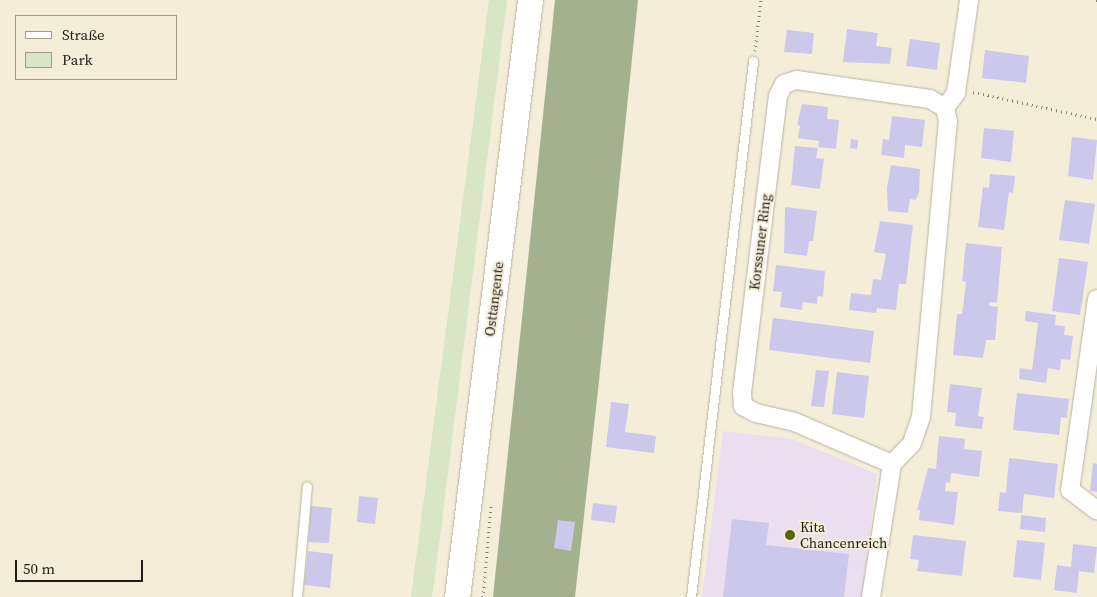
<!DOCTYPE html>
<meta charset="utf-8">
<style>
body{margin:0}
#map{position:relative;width:1097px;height:597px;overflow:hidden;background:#f4eed9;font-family:"Source Serif 4",serif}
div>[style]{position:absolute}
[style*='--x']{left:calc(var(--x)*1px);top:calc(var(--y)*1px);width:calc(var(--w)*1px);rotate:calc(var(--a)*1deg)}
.education>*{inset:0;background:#ecdef1}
.green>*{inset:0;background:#d8e6c5}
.forest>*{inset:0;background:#a3b18f}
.building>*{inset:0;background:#ccc8ec}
.path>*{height:3px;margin-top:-1.5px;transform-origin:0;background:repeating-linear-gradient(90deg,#878375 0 1px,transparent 0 5px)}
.roads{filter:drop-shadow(0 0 1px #b8b29e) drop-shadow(0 0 1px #b8b29e)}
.service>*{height:9px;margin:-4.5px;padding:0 4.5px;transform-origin:4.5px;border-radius:4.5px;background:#fff}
.minor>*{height:18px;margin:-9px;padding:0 9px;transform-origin:9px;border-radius:9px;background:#fff}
.secondary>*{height:25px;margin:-12.5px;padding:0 12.5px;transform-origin:12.5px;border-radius:12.5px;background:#fff}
.dots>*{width:14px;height:14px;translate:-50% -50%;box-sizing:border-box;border:2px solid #f4eed9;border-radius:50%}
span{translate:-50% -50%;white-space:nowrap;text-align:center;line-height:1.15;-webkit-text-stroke:4px #f4eed9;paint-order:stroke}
.street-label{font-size:14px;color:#1f1d16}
.poi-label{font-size:14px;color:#1f1d16}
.left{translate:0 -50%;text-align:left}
.legend{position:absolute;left:15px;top:15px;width:162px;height:65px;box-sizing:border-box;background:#f4eed9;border:1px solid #9f9a8b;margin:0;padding:6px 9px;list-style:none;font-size:15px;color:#1f1d16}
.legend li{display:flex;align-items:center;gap:10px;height:25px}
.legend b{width:25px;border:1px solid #9f9a8b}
.scale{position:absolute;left:15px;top:560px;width:128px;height:22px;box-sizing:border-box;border:2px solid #1f1d16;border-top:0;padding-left:6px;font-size:15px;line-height:18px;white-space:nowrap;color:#1f1d16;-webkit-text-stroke:4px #f4eed9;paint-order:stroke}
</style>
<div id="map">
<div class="education">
<i style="clip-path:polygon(723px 431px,792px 439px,877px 474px,862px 597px,702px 597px)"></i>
</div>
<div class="green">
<i style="clip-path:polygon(489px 0,507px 0,437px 561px,432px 597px,411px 597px)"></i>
</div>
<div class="forest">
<i style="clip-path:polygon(555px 0,638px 0,599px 381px,575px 597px,493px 597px)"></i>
</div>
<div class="building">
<i style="clip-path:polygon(847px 29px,878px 33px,876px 46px,892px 48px,890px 64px,843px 62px)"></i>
<i style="clip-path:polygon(787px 30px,814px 33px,812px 54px,784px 52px)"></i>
<i style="clip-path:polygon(910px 39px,940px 43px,937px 70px,906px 66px)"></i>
<i style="clip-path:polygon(985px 50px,1029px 56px,1026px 83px,982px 78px)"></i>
<i style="clip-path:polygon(802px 104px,828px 107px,827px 119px,839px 120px,836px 149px,818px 147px,819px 141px,798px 138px,800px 126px,797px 125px)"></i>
<i style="clip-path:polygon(892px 116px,925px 120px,922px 147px,905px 145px,904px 158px,881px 155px,883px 139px,889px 140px)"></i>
<i style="clip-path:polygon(984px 128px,1014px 131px,1011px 162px,981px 158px)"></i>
<i style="clip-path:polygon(1072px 137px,1097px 140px,1093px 180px,1068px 176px)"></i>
<i style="clip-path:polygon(851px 139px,858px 140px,857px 149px,850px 148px)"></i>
<i style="clip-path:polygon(795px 146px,818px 148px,816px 158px,824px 159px,820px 189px,791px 185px)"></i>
<i style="clip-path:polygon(891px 165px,920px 169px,919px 192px,916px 200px,910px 199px,908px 213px,888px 211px,887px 188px)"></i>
<i style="clip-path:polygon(990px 174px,1015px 176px,1013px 193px,1009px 192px,1004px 230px,978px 227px,983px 187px,989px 188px)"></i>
<i style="clip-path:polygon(1065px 200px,1095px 204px,1089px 244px,1059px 240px)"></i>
<i style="clip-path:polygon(785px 207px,817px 211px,813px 241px,809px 241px,807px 256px,784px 253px)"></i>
<i style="clip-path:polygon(880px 221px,913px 225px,906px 284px,899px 284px,896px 310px,877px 308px,876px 313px,849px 310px,851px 293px,871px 295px,873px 279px,881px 280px,886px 254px,874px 252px)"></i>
<i style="clip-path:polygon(966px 243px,1002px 247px,997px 303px,990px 302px,989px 306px,998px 307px,995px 340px,986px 340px,983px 358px,953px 355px,957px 314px,962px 314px,964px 299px,966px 282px,962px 281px)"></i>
<i style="clip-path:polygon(1059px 258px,1088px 262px,1080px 315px,1052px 311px)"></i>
<i style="clip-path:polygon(776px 265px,825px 271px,823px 297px,818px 296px,817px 304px,803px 302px,802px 310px,780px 307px,782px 292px,773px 291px)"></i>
<i style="clip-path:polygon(1026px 311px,1056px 315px,1055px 325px,1065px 326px,1064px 335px,1073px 336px,1070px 360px,1061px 359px,1060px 370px,1048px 368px,1046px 383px,1019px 379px,1020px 368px,1032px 370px,1038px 323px,1025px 321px)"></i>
<i style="clip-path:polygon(773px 318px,874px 331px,870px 363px,769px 350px)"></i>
<i style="clip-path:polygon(816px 370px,829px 371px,824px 407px,811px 406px)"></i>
<i style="clip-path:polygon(837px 372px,869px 376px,864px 418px,832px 414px)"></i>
<i style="clip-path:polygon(950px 384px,982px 388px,978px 416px,984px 417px,982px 429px,955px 426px,956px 413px,947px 412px)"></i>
<i style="clip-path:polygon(1017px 393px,1069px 399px,1067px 418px,1061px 417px,1059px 435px,1013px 430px)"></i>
<i style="clip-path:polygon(611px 402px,629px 404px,625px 432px,656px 436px,654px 453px,606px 447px)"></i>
<i style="clip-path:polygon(939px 436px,965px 439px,964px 449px,982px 451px,979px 477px,951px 473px,950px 483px,946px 482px,945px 491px,958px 492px,954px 525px,919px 520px,920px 510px,917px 510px,928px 468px,936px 469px)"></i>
<i style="clip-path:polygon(1009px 458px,1058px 464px,1054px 498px,1024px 494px,1022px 513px,998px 511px,1000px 492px,1006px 493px)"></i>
<i style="clip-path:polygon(1093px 463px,1097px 464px,1097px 492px,1090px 491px)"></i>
<i style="clip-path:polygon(359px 496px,378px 498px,375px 524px,357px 522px)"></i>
<i style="clip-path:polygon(593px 503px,617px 506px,615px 523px,591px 520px)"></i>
<i style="clip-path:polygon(311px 506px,332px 508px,329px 543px,308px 542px)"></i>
<i style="clip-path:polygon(1021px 515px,1046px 518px,1045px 532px,1020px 529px)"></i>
<i style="clip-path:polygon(732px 519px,769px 523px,766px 545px,849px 554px,844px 597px,723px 597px)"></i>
<i style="clip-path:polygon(558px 520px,575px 522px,571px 551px,554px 548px)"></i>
<i style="clip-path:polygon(913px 535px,966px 541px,962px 576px,917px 571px,919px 560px,910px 559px)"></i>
<i style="clip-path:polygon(1017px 540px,1045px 543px,1041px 580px,1013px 577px)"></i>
<i style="clip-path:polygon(1073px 544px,1097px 547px,1094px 573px,1079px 571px,1077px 593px,1054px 590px,1057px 565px,1071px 567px)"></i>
<i style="clip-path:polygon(308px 551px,333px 554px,330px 588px,304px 585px)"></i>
</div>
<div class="path">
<i style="--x:1096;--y:0;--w:1;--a:0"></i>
<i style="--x:755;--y:51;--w:51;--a:-83.3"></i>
<i style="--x:973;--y:92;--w:127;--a:12.3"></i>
<i style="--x:483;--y:597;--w:91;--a:-85"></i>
</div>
<div class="roads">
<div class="service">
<i style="--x:297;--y:597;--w:111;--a:-84.9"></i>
<i style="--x:691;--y:597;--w:540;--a:-83.4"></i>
</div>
<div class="minor">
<i style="--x:1097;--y:299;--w:193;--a:98"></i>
<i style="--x:1070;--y:490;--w:34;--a:37"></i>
<i style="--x:892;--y:464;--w:106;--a:-156.6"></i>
<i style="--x:795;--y:422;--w:40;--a:-167"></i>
<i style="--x:756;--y:413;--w:15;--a:-152"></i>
<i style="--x:743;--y:406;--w:13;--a:-94"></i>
<i style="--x:742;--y:393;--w:299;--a:-83.1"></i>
<i style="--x:778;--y:96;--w:13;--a:-63"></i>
<i style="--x:784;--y:84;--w:13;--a:-18"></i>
<i style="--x:796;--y:80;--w:135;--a:8.1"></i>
<i style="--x:930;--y:99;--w:17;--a:31"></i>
<i style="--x:871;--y:597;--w:135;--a:-81"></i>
<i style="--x:892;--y:464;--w:29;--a:-46"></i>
<i style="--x:912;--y:443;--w:28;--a:-71"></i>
<i style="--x:921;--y:417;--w:297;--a:-84.8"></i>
<i style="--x:948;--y:121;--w:13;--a:-103"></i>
<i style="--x:945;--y:108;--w:19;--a:-54"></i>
<i style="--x:956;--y:93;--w:94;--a:-82"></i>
</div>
<div class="secondary">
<i style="--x:457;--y:597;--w:601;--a:-83.03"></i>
</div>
</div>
<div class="dots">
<i style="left:790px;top:535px;background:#53650d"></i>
</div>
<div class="street-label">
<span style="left:760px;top:242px;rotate:-83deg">Korssuner Ring</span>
<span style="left:494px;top:299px;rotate:-83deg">Osttangente</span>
</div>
<div class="poi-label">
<span class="left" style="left:800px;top:535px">Kita<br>Chancenreich</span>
</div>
<ul class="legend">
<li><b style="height:6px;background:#fff"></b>Straße</li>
<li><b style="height:14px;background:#d8e6c5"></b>Park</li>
</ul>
<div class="scale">50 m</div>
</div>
